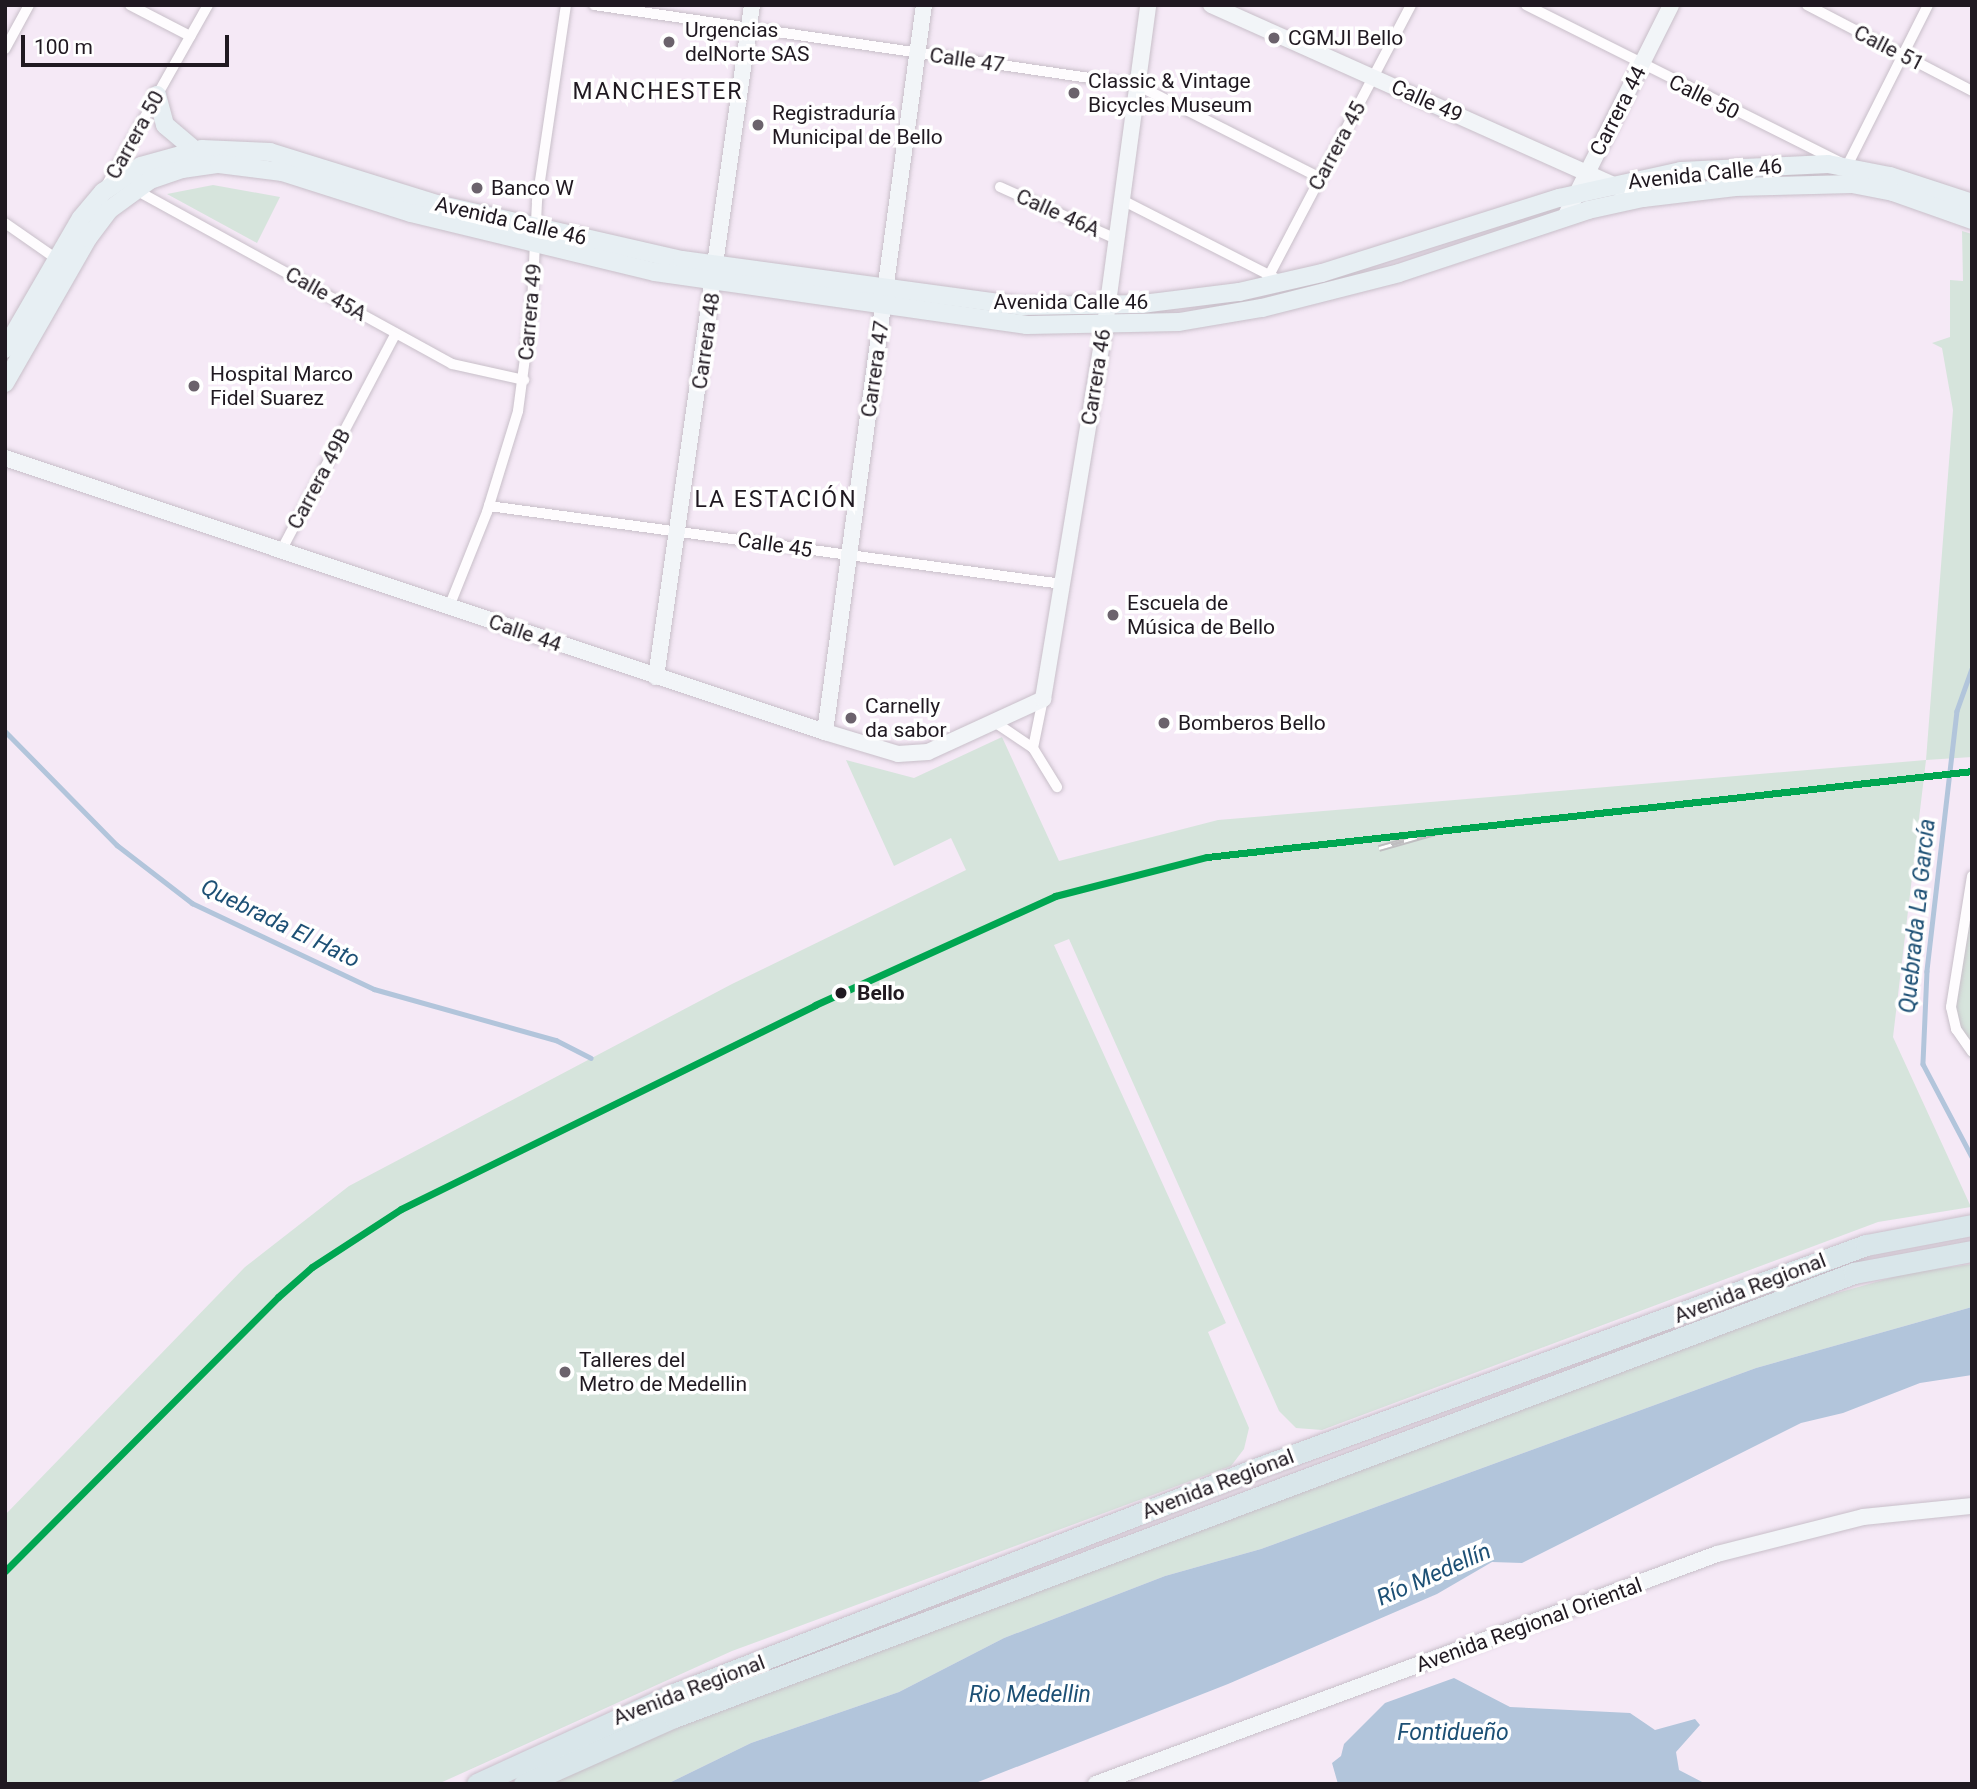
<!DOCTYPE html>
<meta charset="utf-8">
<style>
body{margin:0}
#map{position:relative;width:1977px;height:1789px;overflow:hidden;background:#f5e9f6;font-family:Roboto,sans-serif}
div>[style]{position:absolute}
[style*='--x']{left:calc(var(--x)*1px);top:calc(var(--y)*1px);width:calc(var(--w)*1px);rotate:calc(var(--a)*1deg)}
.green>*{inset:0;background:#d6e4dc}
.water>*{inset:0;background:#b2c5db}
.stream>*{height:4.5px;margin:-2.25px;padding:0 2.25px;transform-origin:2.25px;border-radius:2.25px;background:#b2c5db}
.roads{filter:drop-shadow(0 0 2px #c8bfc9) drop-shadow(0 0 2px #c8bfc9)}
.street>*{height:10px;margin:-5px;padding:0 5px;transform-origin:5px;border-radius:5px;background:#fefcfe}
.secondary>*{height:16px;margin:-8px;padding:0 8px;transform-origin:8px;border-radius:8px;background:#f2f5f8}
.primary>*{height:18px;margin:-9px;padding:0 9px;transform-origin:9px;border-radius:9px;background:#e7eff3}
.highway>*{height:21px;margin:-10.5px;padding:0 10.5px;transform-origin:10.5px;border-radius:10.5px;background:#d9e6ea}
.rail>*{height:7px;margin-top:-3.5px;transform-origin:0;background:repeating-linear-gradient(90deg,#fff 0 13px,#bfbdc0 0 26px);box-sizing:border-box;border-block:2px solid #bfbdc0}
.metro-1>*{height:7px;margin:-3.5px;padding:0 3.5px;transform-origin:3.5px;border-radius:3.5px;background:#00a651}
.dots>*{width:19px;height:19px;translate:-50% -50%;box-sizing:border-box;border:4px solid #fff;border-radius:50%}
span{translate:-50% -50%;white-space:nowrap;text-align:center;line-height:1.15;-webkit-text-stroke:7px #fff;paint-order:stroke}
.poi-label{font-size:21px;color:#201921}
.left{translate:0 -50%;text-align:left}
.street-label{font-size:21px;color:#201921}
.stop-label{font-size:21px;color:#201921;font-weight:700}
.neighbourhood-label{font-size:23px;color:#201921;letter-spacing:2px}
.water-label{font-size:23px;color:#1d5075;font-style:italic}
.frame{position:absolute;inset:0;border:7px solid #201921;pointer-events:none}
.scale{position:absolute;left:21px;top:35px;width:208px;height:32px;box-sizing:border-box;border:4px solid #201921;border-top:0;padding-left:9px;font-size:21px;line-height:24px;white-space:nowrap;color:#201921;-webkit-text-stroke:5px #fff;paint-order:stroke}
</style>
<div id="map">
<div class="green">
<i style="clip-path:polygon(213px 185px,280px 197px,257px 243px,167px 194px)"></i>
<i style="clip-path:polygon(1962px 231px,1972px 234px,1972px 757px,1926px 760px,1893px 1037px,1971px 1207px,1878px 1222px,1322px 1430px,1296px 1428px,1279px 1411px,1069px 939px,1054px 945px,1226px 1323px,1208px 1332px,1249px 1428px,1244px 1449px,1231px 1466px,732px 1651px,438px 1784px,5px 1784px,5px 1515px,245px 1267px,349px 1186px,732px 984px,966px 870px,951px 838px,894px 866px,846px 760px,914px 778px,1002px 737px,1059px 861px,1218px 820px,1926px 760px,1953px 410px,1942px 348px,1932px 343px,1950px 337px,1950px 280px,1963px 281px)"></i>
<i style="clip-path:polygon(1972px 878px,1972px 1061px,1955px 1036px,1950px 1007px)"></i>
<i style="clip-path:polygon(1972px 1264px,1972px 1307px,1756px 1368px,1261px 1549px,1165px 1576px,1004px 1638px,899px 1692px,751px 1743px,667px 1784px,547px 1784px,729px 1705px,1805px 1302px,1908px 1273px)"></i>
</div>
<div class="water">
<i style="clip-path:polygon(1972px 1307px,1972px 1375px,1920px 1383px,1843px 1413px,1801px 1423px,1522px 1563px,1492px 1562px,1437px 1594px,1228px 1684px,973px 1784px,667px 1784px,751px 1743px,899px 1692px,1004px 1638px,1165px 1576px,1261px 1549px,1756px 1368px)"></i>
<i style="clip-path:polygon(1454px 1678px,1510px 1707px,1630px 1713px,1655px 1730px,1695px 1719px,1700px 1725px,1676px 1752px,1679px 1770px,1706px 1784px,1338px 1784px,1332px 1763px,1341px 1756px,1344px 1744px,1385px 1703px)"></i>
</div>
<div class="stream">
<i style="--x:1972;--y:669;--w:45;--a:109.7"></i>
<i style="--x:1957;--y:711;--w:262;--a:96.6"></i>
<i style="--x:1927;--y:971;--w:93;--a:92.5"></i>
<i style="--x:1923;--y:1064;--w:105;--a:62.2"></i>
<i style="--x:5;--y:731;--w:160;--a:45.5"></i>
<i style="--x:117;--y:845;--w:95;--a:37.7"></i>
<i style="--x:192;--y:903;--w:201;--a:25.3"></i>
<i style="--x:374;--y:989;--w:189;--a:15.7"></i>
<i style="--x:556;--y:1040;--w:39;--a:27"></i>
</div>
<div class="roads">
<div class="street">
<i style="--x:130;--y:5;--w:68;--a:27.3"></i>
<i style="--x:594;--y:5;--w:549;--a:8.38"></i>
<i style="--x:1137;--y:85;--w:205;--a:26.9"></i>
<i style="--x:1526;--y:5;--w:359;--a:26.6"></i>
<i style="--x:1847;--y:166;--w:180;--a:-63.3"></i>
<i style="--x:1807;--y:5;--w:186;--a:27.5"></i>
<i style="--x:5;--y:49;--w:50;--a:-61.4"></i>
<i style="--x:106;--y:186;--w:208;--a:-60.6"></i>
<i style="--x:1000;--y:187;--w:127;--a:24.1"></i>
<i style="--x:134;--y:189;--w:363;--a:28.8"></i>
<i style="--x:452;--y:364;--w:74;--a:12.5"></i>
<i style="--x:1122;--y:200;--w:172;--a:27"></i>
<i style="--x:5;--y:223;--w:65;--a:34.9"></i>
<i style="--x:1263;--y:287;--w:318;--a:-62.3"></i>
<i style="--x:489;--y:506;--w:578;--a:7.75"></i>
<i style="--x:281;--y:551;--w:246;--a:-62.2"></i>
<i style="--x:449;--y:607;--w:102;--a:-68.2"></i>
<i style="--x:487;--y:512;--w:106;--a:-72.9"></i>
<i style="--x:518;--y:411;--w:108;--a:-82.5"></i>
<i style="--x:532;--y:304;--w:103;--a:-87.2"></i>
<i style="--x:537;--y:201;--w:198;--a:-81.6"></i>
<i style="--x:993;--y:721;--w:48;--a:34"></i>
<i style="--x:1033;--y:748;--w:46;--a:58.4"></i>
<i style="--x:1033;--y:748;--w:50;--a:-78.5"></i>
<i style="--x:1972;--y:876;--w:133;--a:99.1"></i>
<i style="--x:1951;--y:1007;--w:23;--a:77"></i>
<i style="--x:1956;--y:1029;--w:28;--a:55"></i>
</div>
<div class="secondary">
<i style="--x:1211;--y:5;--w:473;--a:24.1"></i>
<i style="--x:1565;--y:217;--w:237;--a:-63.4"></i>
<i style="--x:5;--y:458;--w:865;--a:18.48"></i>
<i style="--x:825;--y:732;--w:76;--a:16.8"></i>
<i style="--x:898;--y:754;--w:30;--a:-4"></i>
<i style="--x:928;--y:752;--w:127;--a:-24.7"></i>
<i style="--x:1043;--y:699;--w:379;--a:-80.6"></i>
<i style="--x:1105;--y:325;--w:323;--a:-82.3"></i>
<i style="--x:656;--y:677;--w:679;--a:-81.87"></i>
<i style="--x:825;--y:732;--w:734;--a:-82.25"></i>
<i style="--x:1096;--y:1784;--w:662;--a:-20.32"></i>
<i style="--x:1717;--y:1554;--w:151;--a:-14.2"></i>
<i style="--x:1863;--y:1517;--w:110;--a:-5.8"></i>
</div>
<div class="primary">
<i style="--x:157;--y:95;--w:31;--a:75"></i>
<i style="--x:165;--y:125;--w:39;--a:40"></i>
<i style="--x:5;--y:349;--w:151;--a:-59.9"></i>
<i style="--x:81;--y:218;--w:34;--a:-50"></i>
<i style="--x:103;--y:192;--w:46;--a:-34.4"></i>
<i style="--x:141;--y:166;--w:63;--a:-15.6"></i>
<i style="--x:202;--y:149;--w:68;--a:2.5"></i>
<i style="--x:270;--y:152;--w:175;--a:17.3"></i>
<i style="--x:437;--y:204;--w:251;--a:12.9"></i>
<i style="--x:682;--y:260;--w:342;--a:7.7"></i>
<i style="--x:1021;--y:306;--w:121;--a:-0.9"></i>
<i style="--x:1142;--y:304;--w:98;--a:-7.1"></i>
<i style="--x:1239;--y:292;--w:85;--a:-12.9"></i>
<i style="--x:1322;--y:273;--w:249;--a:-17.6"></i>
<i style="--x:1559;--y:198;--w:125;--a:-12.5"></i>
<i style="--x:1681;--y:171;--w:147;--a:-2.7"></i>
<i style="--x:1828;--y:164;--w:63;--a:11"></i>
<i style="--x:1890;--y:176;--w:86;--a:18.2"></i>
<i style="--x:5;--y:383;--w:167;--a:-60.2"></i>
<i style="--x:88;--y:238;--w:35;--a:-53"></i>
<i style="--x:109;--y:210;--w:51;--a:-36.2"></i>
<i style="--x:150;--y:180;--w:34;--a:-19"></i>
<i style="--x:182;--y:169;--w:37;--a:-8"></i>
<i style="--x:219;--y:164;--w:64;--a:7.2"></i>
<i style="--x:282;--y:172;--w:135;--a:17.6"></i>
<i style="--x:411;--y:213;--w:251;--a:13.6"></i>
<i style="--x:655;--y:272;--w:376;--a:8.1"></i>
<i style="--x:1027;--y:325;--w:152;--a:-1.1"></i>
<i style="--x:1179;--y:322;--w:84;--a:-9.6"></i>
<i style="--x:1262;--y:308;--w:141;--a:-14.3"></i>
<i style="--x:1399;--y:273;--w:199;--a:-18.4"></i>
<i style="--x:1588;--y:210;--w:56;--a:-12.3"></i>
<i style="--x:1643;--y:198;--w:93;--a:-6.8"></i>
<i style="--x:1735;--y:187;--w:117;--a:-1.5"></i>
<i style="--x:1852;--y:184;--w:42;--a:11"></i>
<i style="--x:1893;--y:192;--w:84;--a:19.5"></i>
</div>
<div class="highway">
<i style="--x:477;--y:1784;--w:217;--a:-24.6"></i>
<i style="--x:674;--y:1694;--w:635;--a:-21.15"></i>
<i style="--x:1266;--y:1465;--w:639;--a:-20.14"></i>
<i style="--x:1866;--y:1245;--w:108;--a:-10.7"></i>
<i style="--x:524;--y:1784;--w:164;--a:-24.1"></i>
<i style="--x:674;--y:1717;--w:1261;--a:-20.62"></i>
<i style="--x:1854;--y:1273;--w:120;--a:-10.6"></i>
</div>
</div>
<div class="rail">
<i style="--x:1379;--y:848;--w:66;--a:-15.9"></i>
</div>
<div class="metro-1">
<i style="--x:5;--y:1571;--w:387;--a:-45.1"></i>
<i style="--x:278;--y:1297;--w:45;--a:-41.4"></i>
<i style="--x:312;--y:1267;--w:106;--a:-33.1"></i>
<i style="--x:401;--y:1209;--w:462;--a:-26.2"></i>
<i style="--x:815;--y:1005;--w:264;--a:-24.4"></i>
<i style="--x:1055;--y:896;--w:157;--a:-14.4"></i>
<i style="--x:1207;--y:857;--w:770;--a:-6.41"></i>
</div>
<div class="dots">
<i style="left:1274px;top:38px;background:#6b626c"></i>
<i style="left:669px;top:42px;background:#6b626c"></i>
<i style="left:1074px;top:93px;background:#6b626c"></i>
<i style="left:758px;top:125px;background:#6b626c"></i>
<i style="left:477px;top:188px;background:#6b626c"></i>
<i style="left:194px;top:386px;background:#6b626c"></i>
<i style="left:1113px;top:615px;background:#6b626c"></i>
<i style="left:851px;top:718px;background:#6b626c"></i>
<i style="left:1164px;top:723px;background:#6b626c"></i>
<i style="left:841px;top:993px;background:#201921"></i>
<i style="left:565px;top:1372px;background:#6b626c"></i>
</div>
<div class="poi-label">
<span class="left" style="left:685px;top:42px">Urgencias<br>delNorte SAS</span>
<span class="left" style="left:1288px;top:38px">CGMJI Bello</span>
<span class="left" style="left:1088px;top:93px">Classic &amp; Vintage<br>Bicycles Museum</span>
<span class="left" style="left:772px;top:125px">Registraduría<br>Municipal de Bello</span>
<span class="left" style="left:491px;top:188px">Banco W</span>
<span class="left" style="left:210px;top:386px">Hospital Marco<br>Fidel Suarez</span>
<span class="left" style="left:1127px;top:615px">Escuela de<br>Música de Bello</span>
<span class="left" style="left:865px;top:718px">Carnelly<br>da sabor</span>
<span class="left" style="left:1178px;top:723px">Bomberos Bello</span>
<span class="left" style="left:579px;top:1372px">Talleres del<br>Metro de Medellin</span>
</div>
<div class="street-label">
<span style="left:1889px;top:48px;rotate:27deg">Calle 51</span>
<span style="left:967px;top:60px;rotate:8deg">Calle 47</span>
<span style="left:1704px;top:97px;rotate:26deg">Calle 50</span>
<span style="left:1427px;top:101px;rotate:24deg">Calle 49</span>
<span style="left:1618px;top:111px;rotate:-63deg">Carrera 44</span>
<span style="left:135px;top:135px;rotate:-61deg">Carrera 50</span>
<span style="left:1337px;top:146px;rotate:-62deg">Carrera 45</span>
<span style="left:1705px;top:174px;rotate:-6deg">Avenida Calle 46</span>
<span style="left:1058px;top:213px;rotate:24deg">Calle 46A</span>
<span style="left:511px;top:221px;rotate:13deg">Avenida Calle 46</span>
<span style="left:326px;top:294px;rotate:29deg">Calle 45A</span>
<span style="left:1071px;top:302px">Avenida Calle 46</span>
<span style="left:530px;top:312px;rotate:-85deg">Carrera 49</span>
<span style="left:706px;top:341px;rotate:-82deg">Carrera 48</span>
<span style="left:875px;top:369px;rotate:-82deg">Carrera 47</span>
<span style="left:1096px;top:377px;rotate:-81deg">Carrera 46</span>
<span style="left:319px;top:479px;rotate:-62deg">Carrera 49B</span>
<span style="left:775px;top:545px;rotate:8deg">Calle 45</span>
<span style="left:525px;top:633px;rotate:19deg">Calle 44</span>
<span style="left:1750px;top:1288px;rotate:-21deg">Avenida Regional</span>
<span style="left:1218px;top:1484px;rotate:-21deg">Avenida Regional</span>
<span style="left:1529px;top:1625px;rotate:-20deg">Avenida Regional Oriental</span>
<span style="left:689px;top:1690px;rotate:-21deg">Avenida Regional</span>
</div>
<div class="stop-label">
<span class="left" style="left:857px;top:993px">Bello</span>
</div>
<div class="neighbourhood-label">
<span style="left:658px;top:92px">MANCHESTER</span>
<span style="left:776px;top:500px">LA ESTACIÓN</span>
</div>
<div class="water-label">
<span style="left:1918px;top:916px;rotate:-84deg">Quebrada La García</span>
<span style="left:280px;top:924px;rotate:26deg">Quebrada El Hato</span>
<span style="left:1434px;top:1575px;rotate:-24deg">Río Medellín</span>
<span style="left:1030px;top:1695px">Rio Medellin</span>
<span style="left:1453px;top:1733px">Fontidueño</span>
</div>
<div class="frame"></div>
<div class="scale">100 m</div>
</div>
